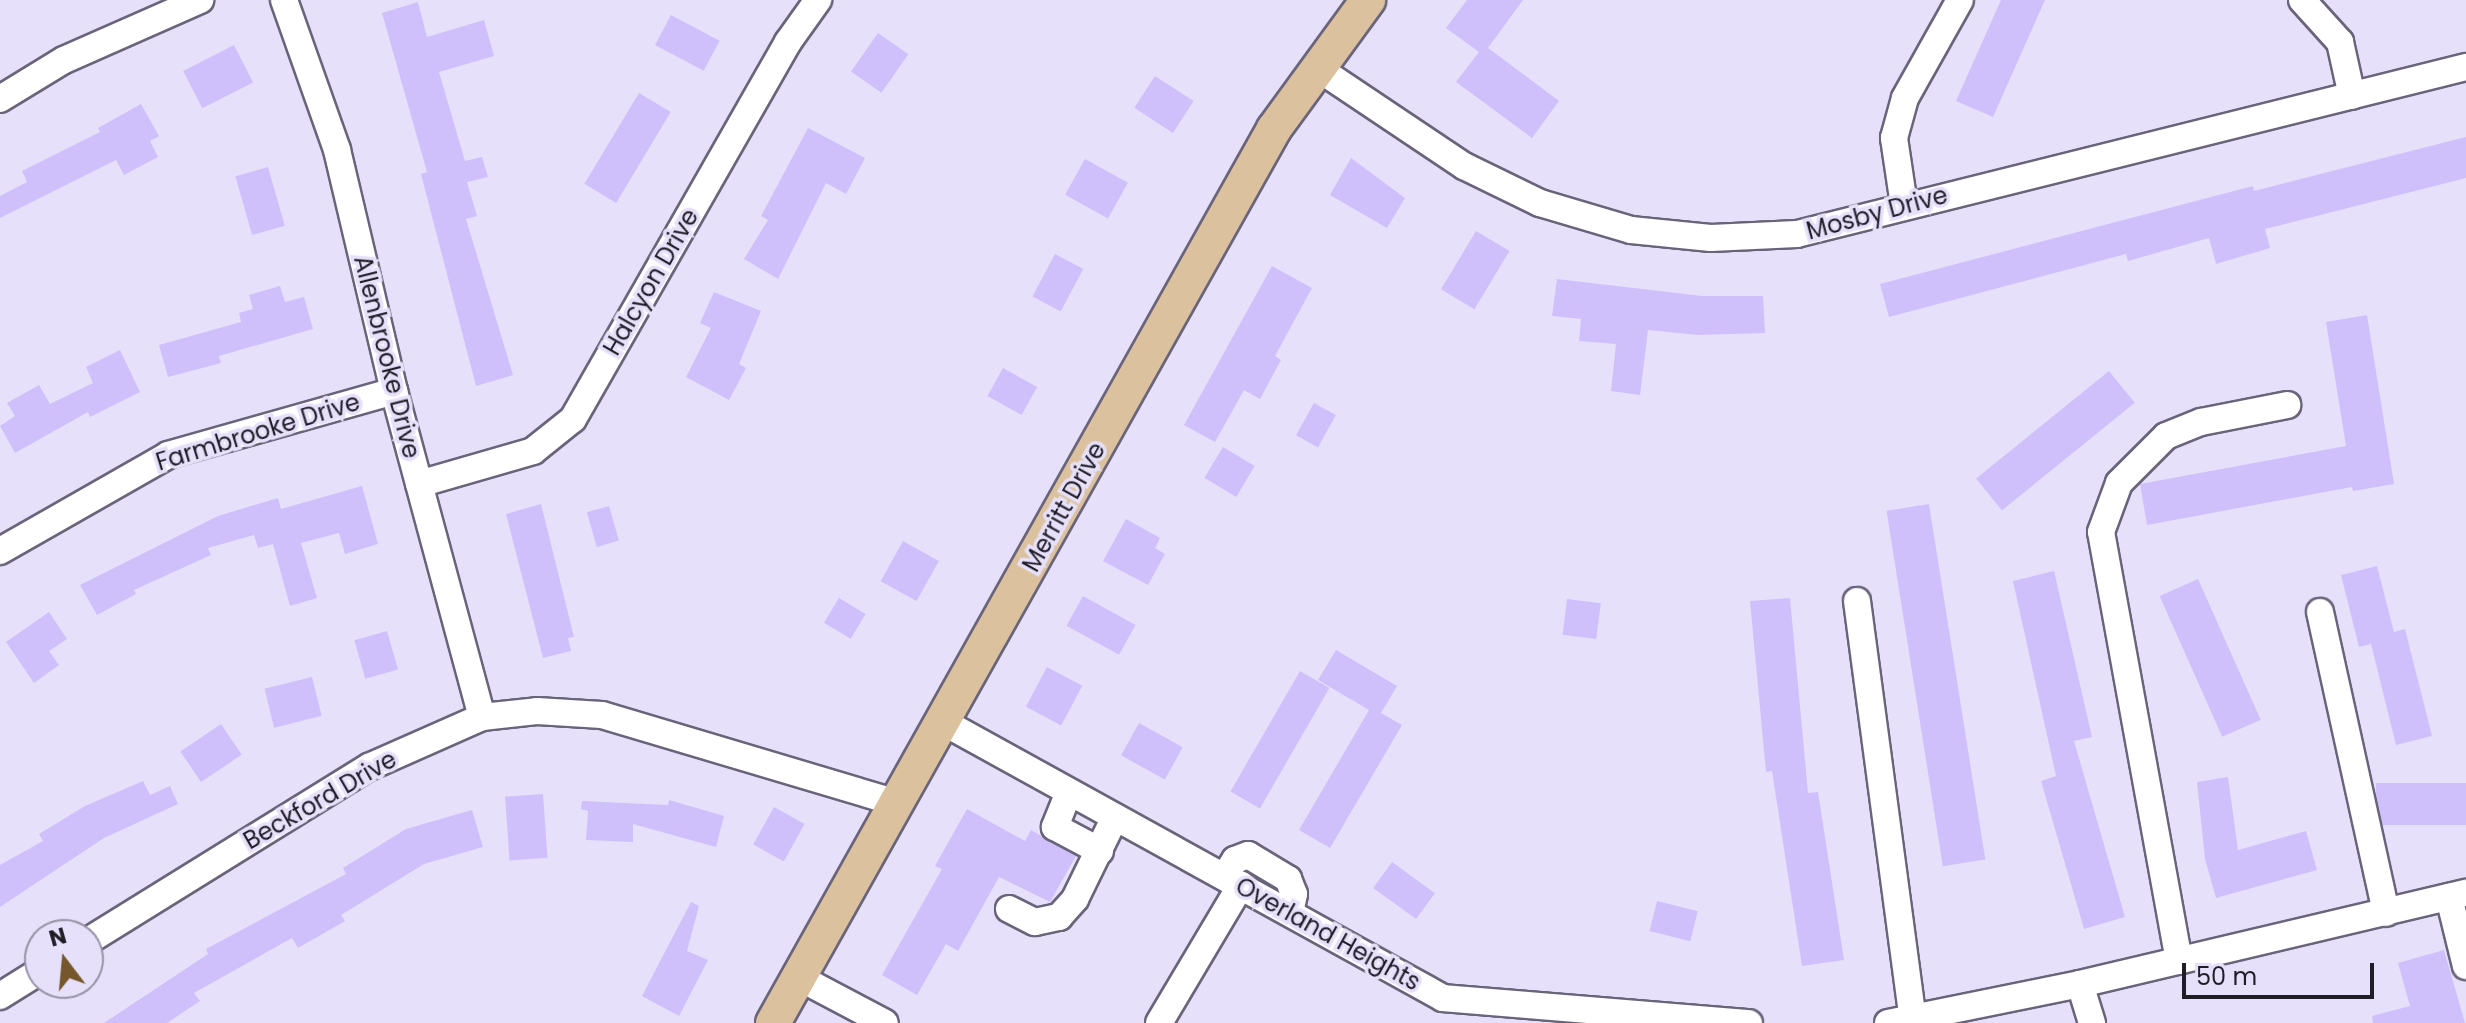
<!DOCTYPE html>
<html>
<head>
<meta charset="utf-8">
<style>
	body { margin:0 }
	#map { position:relative; width:2466px; height:1023px; overflow:hidden; background:#e6e0fa; font-family:Poppins,sans-serif }
	div>[style] { position:absolute }
	[style*='--x'] { left:calc(var(--x)*1px); top:calc(var(--y)*1px); width:calc(var(--w)*1px); rotate:calc(var(--a)*1deg) }
	.building>* { inset:0; background:#cfc0fb; transform-origin:0 0 }
	.roads { filter:drop-shadow(2px 0 #69647a) drop-shadow(-2px 0 #69647a) drop-shadow(0 2px #69647a) drop-shadow(0 -2px #69647a) }
	.minor>* { height:26px; margin:-13px; padding:0 13px; transform-origin:13px; border-radius:13px; background:#fff }
	.major>* { height:34px; margin:-17px; padding:0 17px; transform-origin:17px; border-radius:17px; background:#dbc19e }
	span { translate:-50% -50%; white-space:nowrap; text-align:center; line-height:1.15; -webkit-text-stroke:7px #e6e0fa; paint-order:stroke }
	.street-label { font-size:24px; color:#201d27 }
	.north { position:absolute; left:24px; top:919px; width:80px; height:80px; box-sizing:border-box; background:#e6e0fa; border:2px solid #9792a6; border-radius:50%; rotate:344deg; font-size:22px; font-weight:700; line-height:32px; text-align:center; color:#201d27 }
	.north::after { content:''; display:block; margin:auto; width:28px; height:36px; background:#75572b; clip-path:polygon(50% 0,100% 100%,50% 72%,0 100%) }
	.scale { position:absolute; left:2182px; top:963px; width:192px; height:36px; box-sizing:border-box; border:4px solid #201d27; border-top:0; padding-left:10px; font-size:24px; line-height:28px; white-space:nowrap; color:#201d27; -webkit-text-stroke:6px #e6e0fa; paint-order:stroke }
</style>
</head>
<body>
<div id="map">
	<div class="building">
		<div style="clip-path:polygon(1467px 0,1523px 0,1488px 48px,1559px 101px,1532px 138px,1456px 82px,1479px 52px,1446px 28px)"></div>
		<div style="clip-path:polygon(2001px 0,2045px 0,1993px 117px,1956px 101px)"></div>
		<div style="clip-path:polygon(418px 2px,427px 37px,484px 20px,494px 56px,439px 72px,465px 161px,482px 157px,488px 177px,467px 182px,477px 216px,466px 219px,513px 375px,476px 386px,421px 174px,427px 172px,382px 13px)"></div>
		<div style="left:671px;top:15px;width:55px;height:34px;rotate:28deg"></div>
		<div style="left:878px;top:33px;width:37px;height:47px;rotate:35deg"></div>
		<div style="left:234px;top:45px;width:42px;height:57px;rotate:63deg"></div>
		<div style="left:1155px;top:76px;width:46px;height:38px;rotate:33deg"></div>
		<div style="left:639px;top:93px;width:37px;height:106px;rotate:31deg"></div>
		<div style="clip-path:polygon(141px 104px,159px 136px,150px 141px,158px 157px,124px 175px,116px 160px,0 218px,0 196px,27px 182px,22px 171px,100px 132px,98px 128px)"></div>
		<div style="clip-path:polygon(808px 128px,865px 158px,846px 194px,826px 183px,778px 279px,744px 259px,768px 220px,761px 216px)"></div>
		<div style="clip-path:polygon(2466px 137px,2466px 178px,2265px 229px,2270px 248px,2216px 264px,2209px 238px,2128px 261px,2126px 254px,1889px 317px,1880px 284px,2253px 186px,2254px 191px)"></div>
		<div style="clip-path:polygon(1351px 158px,1405px 198px,1387px 228px,1330px 195px)"></div>
		<div style="left:1085px;top:159px;width:49px;height:41px;rotate:29deg"></div>
		<div style="left:268px;top:167px;width:61px;height:34px;rotate:74deg"></div>
		<div style="left:1476px;top:231px;width:39px;height:68px;rotate:31deg"></div>
		<div style="left:1055px;top:254px;width:32px;height:48px;rotate:28deg"></div>
		<div style="clip-path:polygon(1272px 266px,1312px 288px,1275px 356px,1281px 360px,1260px 399px,1244px 390px,1215px 442px,1184px 425px)"></div>
		<div style="clip-path:polygon(1557px 279px,1702px 296px,1763px 296px,1765px 333px,1698px 335px,1648px 330px,1640px 395px,1611px 391px,1616px 344px,1579px 341px,1581px 319px,1552px 316px)"></div>
		<div style="clip-path:polygon(280px 286px,285px 302px,304px 297px,313px 329px,219px 356px,221px 363px,168px 377px,159px 345px,241px 322px,239px 313px,253px 309px,249px 295px)"></div>
		<div style="clip-path:polygon(714px 292px,761px 311px,739px 364px,746px 368px,729px 400px,686px 377px,711px 328px,700px 323px)"></div>
		<div style="clip-path:polygon(2367px 315px,2394px 484px,2353px 491px,2352px 487px,2147px 525px,2140px 484px,2346px 446px,2326px 322px)"></div>
		<div style="clip-path:polygon(120px 350px,140px 392px,90px 417px,88px 412px,15px 453px,0 426px,15px 416px,7px 403px,39px 385px,50px 404px,93px 383px,86px 367px)"></div>
		<div style="left:1003px;top:368px;width:39px;height:32px;rotate:29deg"></div>
		<div style="left:2109px;top:371px;width:41px;height:171px;rotate:51deg"></div>
		<div style="left:1314px;top:403px;width:25px;height:37px;rotate:29deg"></div>
		<div style="left:1223px;top:447px;width:37px;height:36px;rotate:31deg"></div>
		<div style="clip-path:polygon(362px 486px,378px 544px,345px 554px,339px 533px,301px 543px,317px 598px,290px 606px,273px 544px,258px 548px,254px 535px,208px 548px,211px 555px,134px 590px,136px 594px,97px 615px,80px 585px,218px 516px,278px 498px,281px 509px)"></div>
		<div style="clip-path:polygon(541px 504px,574px 637px,568px 638px,571px 651px,543px 658px,506px 514px)"></div>
		<div style="left:1929px;top:504px;width:360px;height:43px;rotate:81deg"></div>
		<div style="left:609px;top:506px;width:36px;height:23px;rotate:74deg"></div>
		<div style="clip-path:polygon(1126px 519px,1160px 538px,1155px 548px,1165px 554px,1148px 585px,1103px 561px)"></div>
		<div style="left:903px;top:541px;width:41px;height:46px;rotate:29deg"></div>
		<div style="clip-path:polygon(2377px 566px,2394px 632px,2405px 629px,2432px 736px,2396px 745px,2371px 644px,2359px 647px,2341px 575px)"></div>
		<div style="clip-path:polygon(2054px 571px,2092px 737px,2074px 741px,2125px 917px,2084px 929px,2041px 781px,2056px 776px,2013px 581px)"></div>
		<div style="left:2198px;top:579px;width:154px;height:42px;rotate:66deg"></div>
		<div style="left:1083px;top:596px;width:60px;height:34px;rotate:29deg"></div>
		<div style="left:839px;top:598px;width:31px;height:29px;rotate:31deg"></div>
		<div style="clip-path:polygon(1790px 598px,1808px 793px,1818px 792px,1844px 960px,1802px 966px,1772px 771px,1766px 772px,1750px 601px)"></div>
		<div style="left:1567px;top:599px;width:34px;height:36px;rotate:7deg"></div>
		<div style="clip-path:polygon(49px 612px,67px 639px,49px 651px,59px 665px,34px 683px,6px 642px)"></div>
		<div style="left:387px;top:631px;width:40px;height:34px;rotate:74deg"></div>
		<div style="clip-path:polygon(1336px 650px,1397px 686px,1381px 713px,1402px 725px,1330px 848px,1299px 830px,1369px 710px,1318px 680px)"></div>
		<div style="left:1047px;top:667px;width:40px;height:45px;rotate:28deg"></div>
		<div style="left:1300px;top:671px;width:34px;height:139px;rotate:30deg"></div>
		<div style="left:312px;top:677px;width:40px;height:49px;rotate:76deg"></div>
		<div style="left:1139px;top:723px;width:50px;height:37px;rotate:29deg"></div>
		<div style="left:221px;top:724px;width:37px;height:49px;rotate:56deg"></div>
		<div style="clip-path:polygon(2228px 777px,2238px 850px,2306px 831px,2317px 870px,2216px 898px,2205px 859px,2197px 782px)"></div>
		<div style="clip-path:polygon(143px 781px,150px 795px,170px 786px,178px 804px,104px 838px,0 907px,0 865px,43px 841px,39px 834px,85px 806px)"></div>
		<div style="left:2466px;top:783px;width:42px;height:90px;rotate:90deg"></div>
		<div style="left:543px;top:794px;width:64px;height:38px;rotate:86deg"></div>
		<div style="clip-path:polygon(669px 800px,724px 816px,716px 847px,633px 824px,633px 842px,586px 840px,588px 811px,581px 809px,582px 801px,668px 805px)"></div>
		<div style="left:774px;top:807px;width:35px;height:43px;rotate:29deg"></div>
		<div style="clip-path:polygon(967px 809px,1025px 841px,1031px 830px,1076px 856px,1050px 902px,999px 877px,958px 951px,946px 944px,917px 995px,882px 975px,942px 869px,935px 866px)"></div>
		<div style="clip-path:polygon(472px 810px,483px 847px,424px 864px,341px 915px,345px 921px,298px 948px,292px 938px,194px 993px,200px 1001px,167px 1023px,104px 1023px,208px 954px,206px 949px,346px 874px,343px 868px,406px 829px)"></div>
		<div style="left:1392px;top:862px;width:53px;height:32px;rotate:36deg"></div>
		<div style="left:1657px;top:901px;width:42px;height:31px;rotate:14deg"></div>
		<div style="clip-path:polygon(691px 902px,699px 906px,687px 951px,708px 960px,679px 1016px,642px 996px)"></div>
		<div style="clip-path:polygon(2444px 950px,2465px 1023px,2373px 1023px,2372px 1016px,2410px 1006px,2398px 963px)"></div>
	</div>
	<div class="roads">
		<div class="minor">
			<div style="--x:284;--y:0;--w:159;--a:70.5"></div>
			<div style="--x:337;--y:150;--w:248;--a:76.7"></div>
			<div style="--x:394;--y:391;--w:338;--a:74.9"></div>
			<div style="--x:2302;--y:0;--w:57;--a:47.9"></div>
			<div style="--x:2340;--y:42;--w:55;--a:77.5"></div>
			<div style="--x:1316;--y:67;--w:178;--a:33.8"></div>
			<div style="--x:1464;--y:166;--w:85;--a:26"></div>
			<div style="--x:1540;--y:203;--w:95;--a:16.5"></div>
			<div style="--x:1631;--y:230;--w:80;--a:5.7"></div>
			<div style="--x:1711;--y:238;--w:86;--a:-2.7"></div>
			<div style="--x:1797;--y:234;--w:690;--a:-14.02"></div>
			<div style="--x:0;--y:99;--w:75;--a:-31.4"></div>
			<div style="--x:64;--y:60;--w:149;--a:-23.8"></div>
			<div style="--x:1904;--y:205;--w:68;--a:-98.5"></div>
			<div style="--x:1894;--y:138;--w:41;--a:-74.6"></div>
			<div style="--x:1905;--y:98;--w:112;--a:-60.7"></div>
			<div style="--x:419;--y:484;--w:119;--a:-16.1"></div>
			<div style="--x:533;--y:451;--w:51;--a:-38.7"></div>
			<div style="--x:573;--y:419;--w:434;--a:-60.3"></div>
			<div style="--x:788;--y:42;--w:52;--a:-54.5"></div>
			<div style="--x:0;--y:551;--w:193;--a:-29.7"></div>
			<div style="--x:168;--y:455;--w:235;--a:-15.8"></div>
			<div style="--x:1857;--y:601;--w:422;--a:82.4"></div>
			<div style="--x:2320;--y:612;--w:308;--a:77.6"></div>
			<div style="--x:945;--y:723;--w:569;--a:28.91"></div>
			<div style="--x:1443;--y:998;--w:307;--a:4.7"></div>
			<div style="--x:1069;--y:792;--w:38;--a:112"></div>
			<div style="--x:1055;--y:827;--w:51;--a:28.1"></div>
			<div style="--x:1225;--y:876;--w:19;--a:-58"></div>
			<div style="--x:1235;--y:860;--w:14;--a:-21"></div>
			<div style="--x:1248;--y:855;--w:47;--a:31"></div>
			<div style="--x:1288;--y:879;--w:16;--a:68"></div>
			<div style="--x:1294;--y:894;--w:19;--a:102"></div>
			<div style="--x:2449;--y:897;--w:71;--a:76.2"></div>
			<div style="--x:1009;--y:909;--w:29;--a:27"></div>
			<div style="--x:1035;--y:922;--w:25;--a:-12"></div>
			<div style="--x:1059;--y:917;--w:24;--a:-48"></div>
			<div style="--x:1075;--y:899;--w:91;--a:-64"></div>
			<div style="--x:88;--y:941;--w:331;--a:-31.8"></div>
			<div style="--x:369;--y:767;--w:124;--a:-23.9"></div>
			<div style="--x:482;--y:717;--w:55;--a:-6.2"></div>
			<div style="--x:537;--y:711;--w:65;--a:3.5"></div>
			<div style="--x:602;--y:715;--w:305;--a:16.6"></div>
			<div style="--x:2179;--y:961;--w:436;--a:-100.3"></div>
			<div style="--x:2101;--y:532;--w:52;--a:-69.8"></div>
			<div style="--x:2119;--y:483;--w:66;--a:-45"></div>
			<div style="--x:2166;--y:436;--w:38;--a:-22"></div>
			<div style="--x:2201;--y:422;--w:88;--a:-11.2"></div>
			<div style="--x:798;--y:977;--w:98;--a:27.9"></div>
			<div style="--x:2080;--y:984;--w:41;--a:72.9"></div>
			<div style="--x:0;--y:996;--w:47;--a:-32"></div>
			<div style="--x:1159;--y:1023;--w:161;--a:-59.3"></div>
			<div style="--x:1888;--y:1023;--w:196;--a:-11.5"></div>
			<div style="--x:2080;--y:984;--w:397;--a:-13.3"></div>
		</div>
		<div class="major">
			<div style="--x:773;--y:1023;--w:1025;--a:-60.73"></div>
			<div style="--x:1274;--y:129;--w:160;--a:-53.9"></div>
		</div>
	</div>
	<div class="street-label">
		<span style="left:1877px;top:213px;rotate:-15deg">Mosby Drive</span>
		<span style="left:651px;top:282px;rotate:-60deg">Halcyon Drive</span>
		<span style="left:387px;top:357px;rotate:76deg">Allenbrooke Drive</span>
		<span style="left:258px;top:432px;rotate:-17deg">Farmbrooke Drive</span>
		<span style="left:1064px;top:507px;rotate:-61deg">Merritt Drive</span>
		<span style="left:320px;top:800px;rotate:-30deg">Beckford Drive</span>
		<span style="left:1328px;top:934px;rotate:29deg">Overland Heights</span>
	</div>
	<div class="north">N</div>
	<div class="scale">50 m</div>
</div>
</body>
</html>
